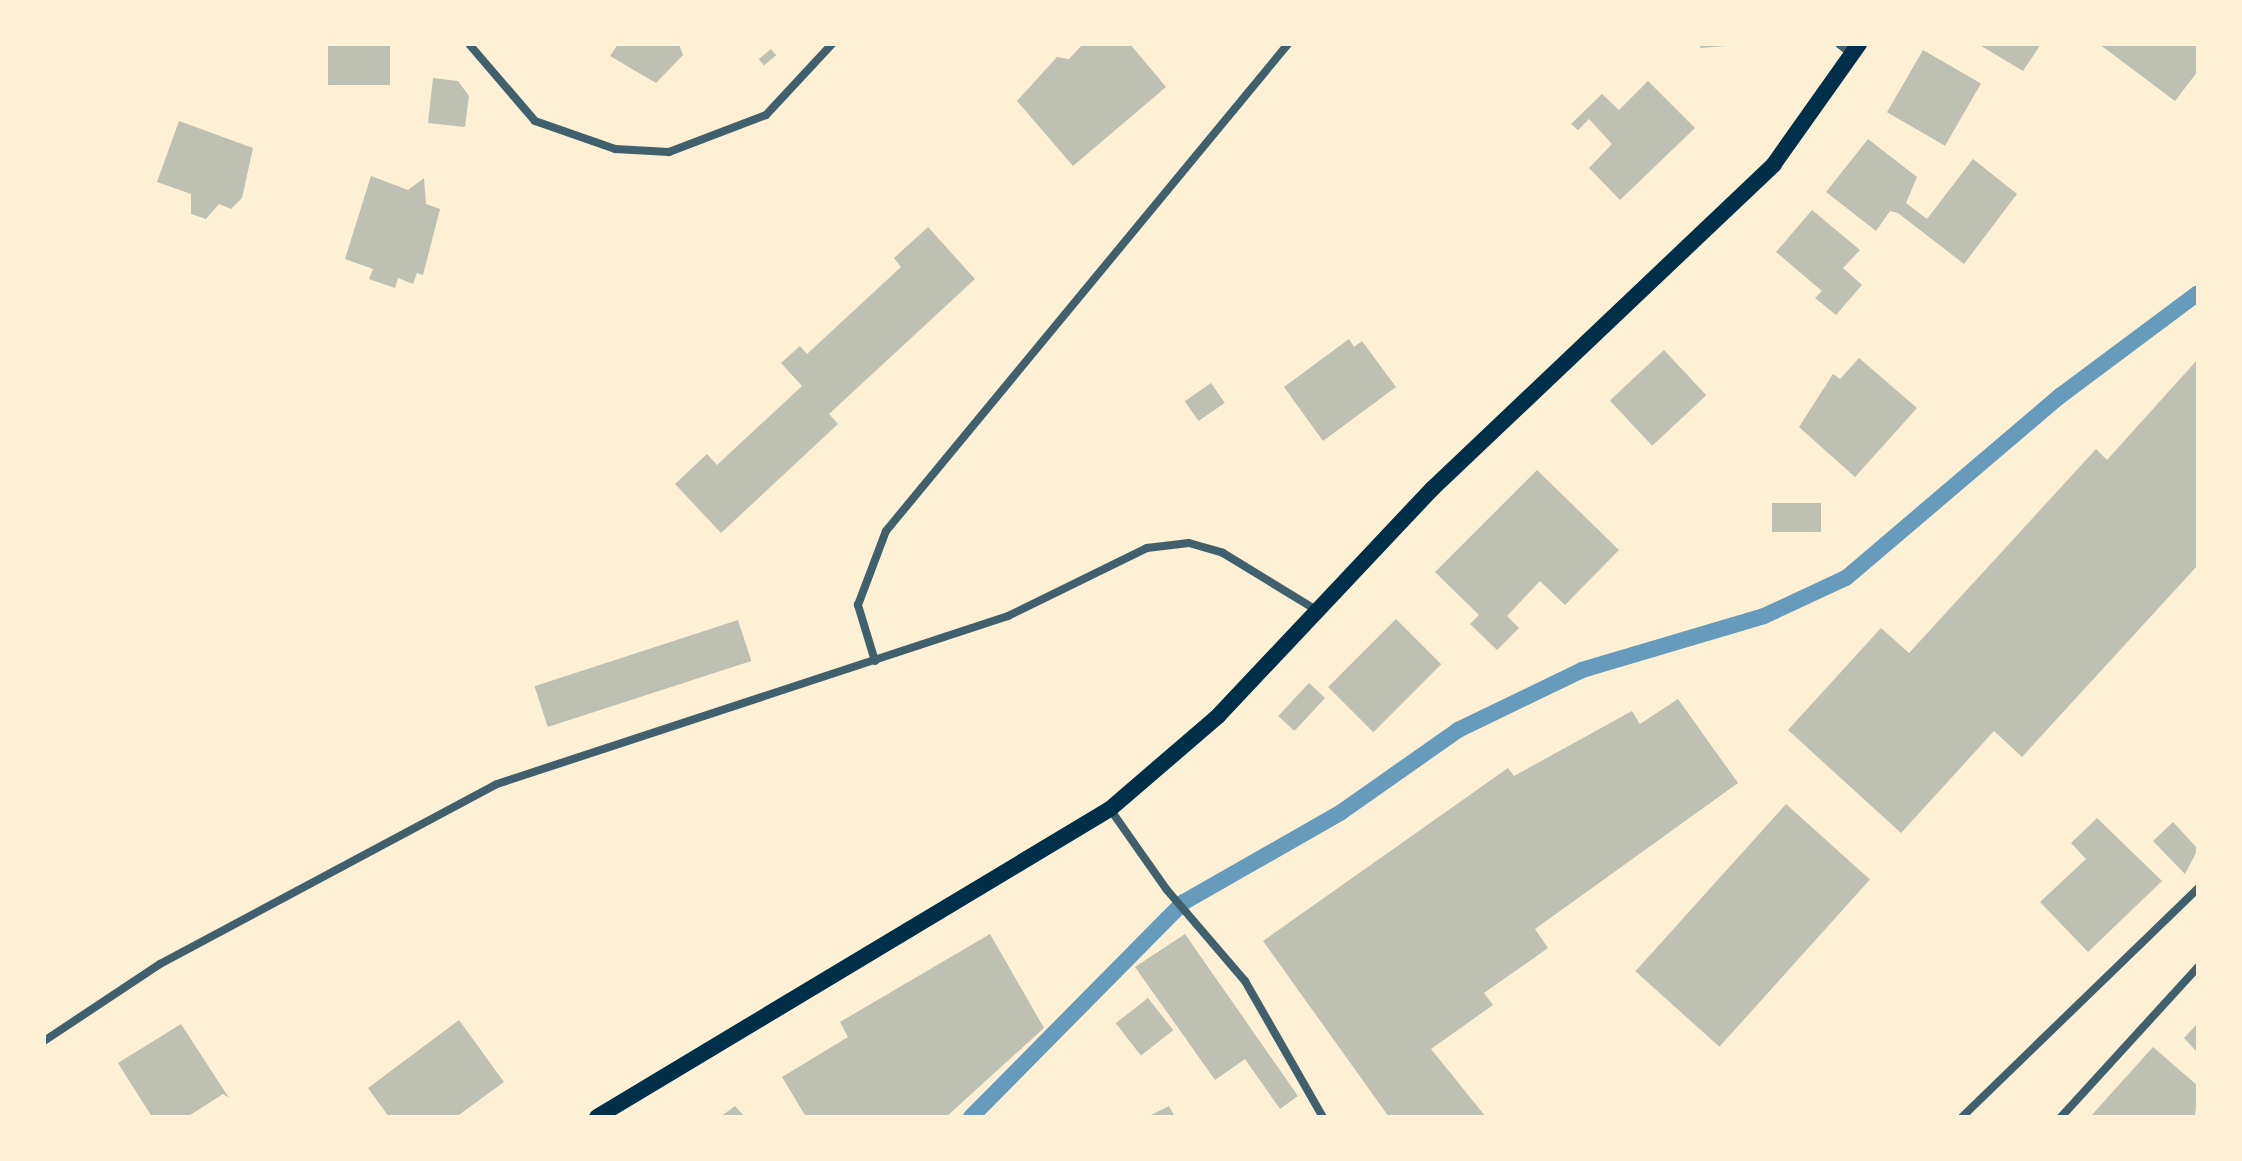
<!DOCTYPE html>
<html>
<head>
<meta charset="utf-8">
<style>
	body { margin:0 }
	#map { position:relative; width:2242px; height:1161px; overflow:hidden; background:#fdf0d5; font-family:Manrope,sans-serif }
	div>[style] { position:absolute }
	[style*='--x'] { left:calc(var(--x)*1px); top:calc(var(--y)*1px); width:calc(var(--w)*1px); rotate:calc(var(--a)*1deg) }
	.stream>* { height:16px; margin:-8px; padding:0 8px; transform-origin:8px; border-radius:8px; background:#669bbc }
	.building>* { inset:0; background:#bec0b2; transform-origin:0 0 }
	.minor>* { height:8px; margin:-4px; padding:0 4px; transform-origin:4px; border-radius:4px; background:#3f606c }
	.secondary>* { height:16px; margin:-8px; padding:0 8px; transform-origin:8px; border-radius:8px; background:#003049 }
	span { translate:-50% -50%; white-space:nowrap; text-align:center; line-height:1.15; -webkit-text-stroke:7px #fdf0d5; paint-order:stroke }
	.frame { position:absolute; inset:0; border:46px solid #fdf0d5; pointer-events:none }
</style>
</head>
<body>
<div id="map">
	<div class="stream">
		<div style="--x:971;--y:1117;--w:303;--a:-45.3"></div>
		<div style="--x:1184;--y:902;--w:180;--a:-29.7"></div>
		<div style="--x:1340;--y:813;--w:144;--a:-35.1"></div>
		<div style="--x:1458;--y:730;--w:138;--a:-25.8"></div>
		<div style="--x:1582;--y:670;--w:190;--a:-16.5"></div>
		<div style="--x:1764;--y:616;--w:90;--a:-24.9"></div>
		<div style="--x:1846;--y:578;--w:281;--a:-40.4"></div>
		<div style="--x:2060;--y:396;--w:172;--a:-36.7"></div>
	</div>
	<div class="building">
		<div style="left:328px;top:44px;width:62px;height:41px"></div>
		<div style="clip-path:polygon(618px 44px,679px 44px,683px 55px,656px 83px,610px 56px)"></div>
		<div style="clip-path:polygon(1083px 44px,1130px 44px,1166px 87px,1073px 166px,1017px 101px,1057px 57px,1069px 59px)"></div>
		<div style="clip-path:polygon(1700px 44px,1726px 44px,1726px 46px,1700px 48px)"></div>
		<div style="clip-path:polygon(1978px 44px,2041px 44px,2023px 71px)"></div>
		<div style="clip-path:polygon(2099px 44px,2198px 44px,2198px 71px,2175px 101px)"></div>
		<div style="left:771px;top:49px;width:8px;height:16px;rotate:50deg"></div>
		<div style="left:1923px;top:50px;width:67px;height:72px;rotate:30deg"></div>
		<div style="clip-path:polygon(433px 78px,458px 81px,469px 96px,465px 127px,428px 123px)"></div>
		<div style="clip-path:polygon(1648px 81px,1695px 128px,1620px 200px,1589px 168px,1612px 144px,1589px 119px,1578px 130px,1571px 124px,1602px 94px,1619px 110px)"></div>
		<div style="clip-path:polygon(179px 121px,253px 148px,242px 198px,231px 209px,219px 204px,206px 219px,191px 214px,191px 194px,157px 182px)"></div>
		<div style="clip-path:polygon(1868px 139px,1917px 177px,1906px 203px,1927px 219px,1973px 159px,2017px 194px,1964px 264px,1898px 213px,1890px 211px,1876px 231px,1826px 192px)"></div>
		<div style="clip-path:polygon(371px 176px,408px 190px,424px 178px,426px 204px,440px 209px,423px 275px,417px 273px,413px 284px,398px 278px,395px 288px,369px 279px,373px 269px,345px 259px)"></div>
		<div style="clip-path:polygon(1812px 210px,1860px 250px,1843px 268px,1862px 285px,1836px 315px,1815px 298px,1822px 291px,1776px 252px)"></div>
		<div style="clip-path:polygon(928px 227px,975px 279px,829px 414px,838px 424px,721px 533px,675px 484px,707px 454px,717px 465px,802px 386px,781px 363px,800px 346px,807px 354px,901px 267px,894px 258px)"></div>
		<div style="clip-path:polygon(1349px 339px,1354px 347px,1362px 341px,1396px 387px,1323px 441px,1284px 387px)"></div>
		<div style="left:1664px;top:350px;width:62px;height:74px;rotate:47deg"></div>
		<div style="clip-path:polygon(1859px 358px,1917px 408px,1855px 477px,1799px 427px,1833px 374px,1840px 379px)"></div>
		<div style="clip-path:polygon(2198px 359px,2198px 565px,2022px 757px,1994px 731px,1901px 833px,1788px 730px,1881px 628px,1909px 653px,2096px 449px,2107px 460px)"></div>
		<div style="left:1211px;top:383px;width:24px;height:32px;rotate:55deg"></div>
		<div style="clip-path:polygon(1537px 470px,1619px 550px,1565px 605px,1540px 581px,1507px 616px,1519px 628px,1497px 650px,1470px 624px,1479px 615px,1435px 572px)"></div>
		<div style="left:1772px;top:503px;width:49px;height:29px"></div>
		<div style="left:1396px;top:619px;width:64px;height:96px;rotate:45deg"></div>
		<div style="left:738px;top:620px;width:43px;height:214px;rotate:72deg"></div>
		<div style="left:1309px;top:683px;width:22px;height:45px;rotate:43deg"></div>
		<div style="clip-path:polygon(1678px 699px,1738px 783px,1535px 929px,1548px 948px,1484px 993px,1493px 1005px,1431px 1049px,1486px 1117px,1389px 1117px,1263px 941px,1508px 768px,1514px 776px,1632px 711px,1640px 724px)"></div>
		<div style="left:1786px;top:804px;width:113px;height:225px;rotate:42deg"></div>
		<div style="clip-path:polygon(2097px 818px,2162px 881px,2088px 952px,2040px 902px,2086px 859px,2071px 843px)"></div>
		<div style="clip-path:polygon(2173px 822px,2198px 849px,2185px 874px,2153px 841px)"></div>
		<div style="clip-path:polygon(990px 934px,1044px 1028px,946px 1117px,806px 1117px,782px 1077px,848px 1037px,840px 1022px)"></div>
		<div style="clip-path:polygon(1185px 934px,1298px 1096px,1280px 1109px,1245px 1059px,1215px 1080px,1135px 967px)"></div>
		<div style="left:1148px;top:998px;width:41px;height:41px;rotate:52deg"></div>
		<div style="clip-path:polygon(459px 1020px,504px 1082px,456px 1117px,389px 1117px,368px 1088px)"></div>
		<div style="clip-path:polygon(2198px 1023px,2198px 1053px,2184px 1038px)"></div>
		<div style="clip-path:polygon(181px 1024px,229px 1098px,223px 1094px,187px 1117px,152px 1117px,118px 1063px)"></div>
		<div style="clip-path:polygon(2153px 1047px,2198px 1086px,2195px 1117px,2090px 1117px)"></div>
		<div style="clip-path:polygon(735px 1106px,745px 1117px,720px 1117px)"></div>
		<div style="clip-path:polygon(1169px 1106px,1175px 1117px,1147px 1117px)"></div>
	</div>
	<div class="minor">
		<div style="--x:469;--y:44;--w:101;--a:49.4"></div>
		<div style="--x:535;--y:121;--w:85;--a:19.3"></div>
		<div style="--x:615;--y:149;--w:54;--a:3.2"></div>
		<div style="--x:669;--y:152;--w:104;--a:-20.9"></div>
		<div style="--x:766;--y:115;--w:97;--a:-47.1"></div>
		<div style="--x:1839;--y:44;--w:16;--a:38"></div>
		<div style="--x:875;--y:661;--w:59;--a:-106.9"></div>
		<div style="--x:858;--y:605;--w:79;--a:-69.3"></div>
		<div style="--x:886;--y:531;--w:631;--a:-50.46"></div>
		<div style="--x:1110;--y:809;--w:99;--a:54.9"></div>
		<div style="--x:1167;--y:890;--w:120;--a:49.4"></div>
		<div style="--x:1245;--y:981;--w:157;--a:60.2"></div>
		<div style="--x:44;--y:1041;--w:139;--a:-33.6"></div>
		<div style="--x:160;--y:964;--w:382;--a:-28.1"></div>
		<div style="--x:497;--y:784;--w:538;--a:-18.2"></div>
		<div style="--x:1008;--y:616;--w:155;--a:-26.1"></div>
		<div style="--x:1147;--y:548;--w:42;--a:-6.8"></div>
		<div style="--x:1189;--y:543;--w:35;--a:16"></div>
		<div style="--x:1223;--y:553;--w:111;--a:31.4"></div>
		<div style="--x:1962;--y:1117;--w:329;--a:-44.1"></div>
		<div style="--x:2061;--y:1117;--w:203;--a:-47.6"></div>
	</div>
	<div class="secondary">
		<div style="--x:597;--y:1117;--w:598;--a:-30.98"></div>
		<div style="--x:1110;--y:809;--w:143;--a:-40.7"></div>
		<div style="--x:1218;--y:716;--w:312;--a:-46.7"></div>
		<div style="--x:1432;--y:489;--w:472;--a:-43.5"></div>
		<div style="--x:1774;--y:164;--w:147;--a:-54.7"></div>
	</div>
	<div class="frame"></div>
</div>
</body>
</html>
